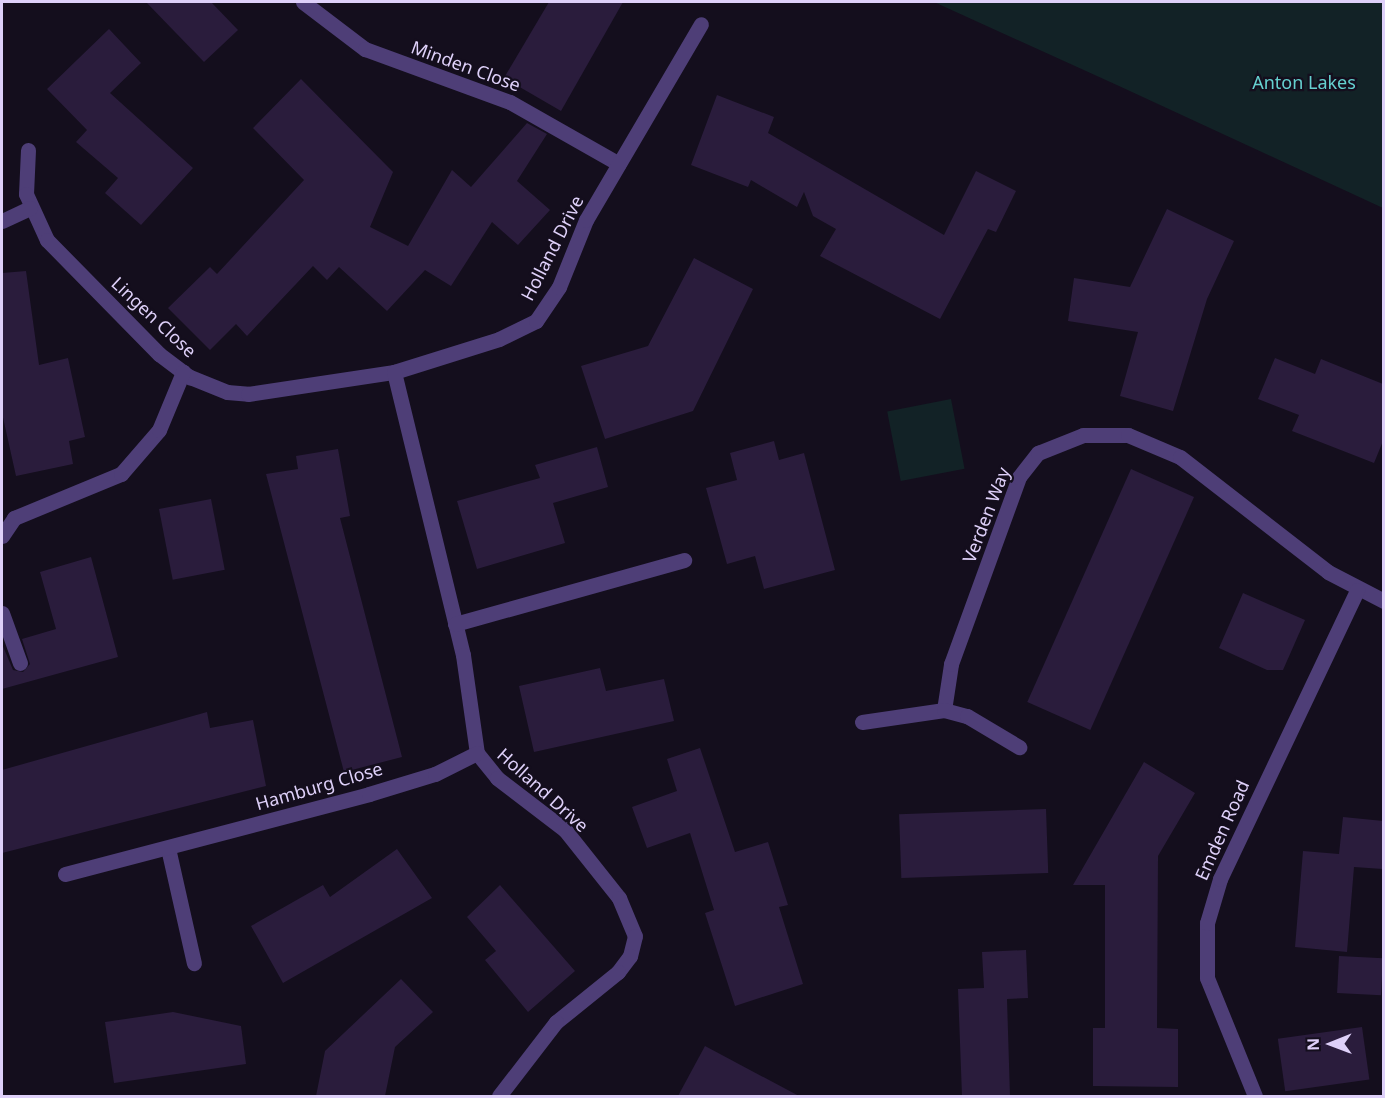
<!DOCTYPE html>
<html>
<head>
<meta charset="utf-8">
<style>
	body { margin:0 }
	#map { position:relative; width:1385px; height:1098px; overflow:hidden; background:#140e1d; font-family:"Noto Sans",sans-serif }
	div>[style] { position:absolute }
	[style*='--x'] { left:calc(var(--x)*1px); top:calc(var(--y)*1px); width:calc(var(--w)*1px); rotate:calc(var(--a)*1deg) }
	.green>* { inset:0; background:#122226; transform-origin:0 0 }
	.building>* { inset:0; background:#2a1c3c; transform-origin:0 0 }
	.minor>* { height:15px; margin:-7.5px; padding:0 7.5px; transform-origin:7.5px; border-radius:7.5px; background:#4e3e77 }
	span { translate:-50% -50%; white-space:nowrap; text-align:center; line-height:1.15; -webkit-text-stroke:4.5px #140e1d; paint-order:stroke }
	.street-label { font-size:18px; color:#ded0f9 }
	.park-label { font-size:18px; color:#65d0cf }
	.frame { position:absolute; inset:0; border:3px solid #ded0f9; pointer-events:none }
	.north { position:absolute; left:1301px; top:1014px; width:60px; height:60px; -webkit-text-stroke:4px #140e1d; paint-order:stroke; rotate:269deg; font-size:16px; font-weight:700; line-height:24px; text-align:center; color:#ded0f9 }
	.north::after { content:''; display:block; margin:auto; width:21px; height:27px; background:#ded0f9; clip-path:polygon(50% 0,100% 100%,50% 72%,0 100%) }
</style>
</head>
<body>
<div id="map">
	<div class="green">
		<div style="clip-path:polygon(934px 2px,1383px 2px,1383px 208px,1119px 86px)"></div>
		<div style="left:951px;top:399px;width:71px;height:65px;rotate:79deg"></div>
	</div>
	<div class="building">
		<div style="clip-path:polygon(146px 2px,211px 2px,238px 30px,204px 62px)"></div>
		<div style="clip-path:polygon(549px 2px,623px 2px,561px 111px,504px 78px)"></div>
		<div style="clip-path:polygon(109px 29px,141px 63px,110px 93px,193px 168px,141px 225px,105px 193px,118px 178px,76px 142px,87px 130px,47px 89px)"></div>
		<div style="clip-path:polygon(301px 79px,393px 172px,370px 227px,408px 246px,452px 170px,471px 187px,527px 123px,547px 134px,517px 181px,550px 210px,518px 245px,492px 222px,451px 286px,425px 270px,387px 311px,339px 267px,327px 280px,313px 266px,247px 336px,236px 324px,210px 350px,168px 308px,210px 267px,217px 274px,304px 180px,253px 128px)"></div>
		<div style="clip-path:polygon(717px 95px,774px 117px,768px 133px,944px 235px,976px 171px,1016px 191px,996px 232px,988px 229px,940px 319px,820px 256px,836px 229px,813px 216px,804px 192px,797px 207px,751px 180px,748px 187px,691px 165px)"></div>
		<div style="clip-path:polygon(1167px 209px,1234px 241px,1207px 299px,1173px 411px,1120px 396px,1138px 332px,1068px 321px,1074px 278px,1130px 287px)"></div>
		<div style="clip-path:polygon(694px 258px,753px 289px,693px 411px,605px 439px,581px 366px,648px 346px)"></div>
		<div style="clip-path:polygon(26px 271px,39px 365px,68px 358px,85px 437px,69px 441px,73px 464px,16px 476px,2px 413px,2px 273px)"></div>
		<div style="clip-path:polygon(1275px 358px,1315px 374px,1321px 359px,1383px 384px,1383px 441px,1374px 463px,1292px 431px,1299px 415px,1258px 399px)"></div>
		<div style="clip-path:polygon(774px 441px,779px 460px,804px 453px,835px 570px,764px 589px,755px 556px,727px 564px,706px 488px,737px 480px,730px 453px)"></div>
		<div style="clip-path:polygon(597px 447px,608px 487px,553px 503px,565px 543px,477px 569px,457px 501px,540px 478px,535px 465px)"></div>
		<div style="clip-path:polygon(338px 449px,350px 516px,340px 518px,402px 757px,344px 772px,266px 474px,298px 469px,296px 456px)"></div>
		<div style="left:1131px;top:469px;width:69px;height:255px;rotate:24deg"></div>
		<div style="left:211px;top:499px;width:72px;height:53px;rotate:79deg"></div>
		<div style="clip-path:polygon(91px 557px,118px 657px,2px 689px,2px 644px,13px 670px,23px 672px,30px 664px,22px 639px,56px 629px,40px 572px)"></div>
		<div style="clip-path:polygon(1243px 593px,1305px 620px,1283px 670px,1267px 670px,1219px 648px)"></div>
		<div style="clip-path:polygon(600px 668px,606px 691px,664px 679px,674px 721px,534px 752px,519px 686px)"></div>
		<div style="clip-path:polygon(207px 712px,210px 728px,253px 720px,266px 786px,2px 853px,2px 770px)"></div>
		<div style="clip-path:polygon(700px 748px,735px 852px,768px 842px,788px 905px,779px 907px,803px 984px,735px 1006px,705px 913px,714px 910px,690px 833px,647px 848px,632px 807px,677px 791px,667px 759px)"></div>
		<div style="clip-path:polygon(1144px 762px,1195px 793px,1158px 856px,1157px 1028px,1178px 1029px,1178px 1087px,1093px 1086px,1093px 1028px,1105px 1028px,1105px 885px,1073px 885px)"></div>
		<div style="left:1046px;top:809px;width:64px;height:147px;rotate:88deg"></div>
		<div style="clip-path:polygon(1343px 817px,1383px 821px,1383px 869px,1354px 867px,1347px 952px,1295px 947px,1303px 851px,1339px 854px)"></div>
		<div style="clip-path:polygon(397px 849px,432px 898px,283px 983px,251px 926px,323px 885px,330px 897px)"></div>
		<div style="clip-path:polygon(500px 885px,575px 971px,528px 1012px,485px 960px,496px 951px,467px 917px)"></div>
		<div style="clip-path:polygon(1026px 950px,1028px 998px,1007px 999px,1010px 1096px,962px 1096px,958px 989px,984px 988px,982px 952px)"></div>
		<div style="left:1339px;top:956px;width:44px;height:37px;rotate:3deg"></div>
		<div style="clip-path:polygon(401px 979px,433px 1012px,395px 1047px,385px 1096px,316px 1096px,325px 1051px)"></div>
		<div style="clip-path:polygon(173px 1012px,241px 1026px,246px 1064px,114px 1083px,105px 1022px)"></div>
		<div style="left:1362px;top:1027px;width:53px;height:85px;rotate:82deg"></div>
		<div style="clip-path:polygon(705px 1046px,799px 1096px,678px 1096px)"></div>
	</div>
	<div class="minor">
		<div style="--x:303;--y:2;--w:78;--a:37.2"></div>
		<div style="--x:365;--y:49;--w:154;--a:20.1"></div>
		<div style="--x:510;--y:102;--w:125;--a:29.6"></div>
		<div style="--x:28;--y:150;--w:44;--a:92.6"></div>
		<div style="--x:26;--y:194;--w:51;--a:65.5"></div>
		<div style="--x:47;--y:240;--w:160;--a:45.5"></div>
		<div style="--x:159;--y:354;--w:39;--a:37"></div>
		<div style="--x:190;--y:377;--w:40;--a:22"></div>
		<div style="--x:227;--y:392;--w:21;--a:5"></div>
		<div style="--x:248;--y:394;--w:148;--a:-8.6"></div>
		<div style="--x:394;--y:372;--w:110;--a:-17.4"></div>
		<div style="--x:499;--y:339;--w:41;--a:-25.9"></div>
		<div style="--x:536;--y:321;--w:41;--a:-55.9"></div>
		<div style="--x:559;--y:287;--w:72;--a:-68.1"></div>
		<div style="--x:586;--y:220;--w:227;--a:-59.6"></div>
		<div style="--x:2;--y:221;--w:31;--a:-25"></div>
		<div style="--x:394;--y:372;--w:291;--a:76.3"></div>
		<div style="--x:463;--y:655;--w:99;--a:81.9"></div>
		<div style="--x:477;--y:753;--w:32;--a:51"></div>
		<div style="--x:497;--y:778;--w:86;--a:37.4"></div>
		<div style="--x:565;--y:830;--w:87;--a:51.5"></div>
		<div style="--x:619;--y:898;--w:41;--a:67.2"></div>
		<div style="--x:635;--y:936;--w:21;--a:104"></div>
		<div style="--x:630;--y:956;--w:20;--a:127"></div>
		<div style="--x:618;--y:972;--w:80;--a:141.1"></div>
		<div style="--x:556;--y:1022;--w:93;--a:127.6"></div>
		<div style="--x:2;--y:536;--w:22;--a:-56"></div>
		<div style="--x:14;--y:518;--w:116;--a:-22.4"></div>
		<div style="--x:121;--y:474;--w:58;--a:-49.2"></div>
		<div style="--x:159;--y:430;--w:63;--a:-67.5"></div>
		<div style="--x:2;--y:613;--w:53;--a:70.2"></div>
		<div style="--x:455;--y:624;--w:238;--a:-15.6"></div>
		<div style="--x:944;--y:710;--w:47;--a:-81.3"></div>
		<div style="--x:951;--y:664;--w:199;--a:-70"></div>
		<div style="--x:1019;--y:477;--w:31;--a:-52"></div>
		<div style="--x:1038;--y:453;--w:48;--a:-21.8"></div>
		<div style="--x:1083;--y:435;--w:45;--a:0"></div>
		<div style="--x:1128;--y:435;--w:56;--a:22.9"></div>
		<div style="--x:1180;--y:457;--w:187;--a:37.8"></div>
		<div style="--x:1328;--y:572;--w:63;--a:27.4"></div>
		<div style="--x:862;--y:722;--w:83;--a:-8.3"></div>
		<div style="--x:944;--y:710;--w:24;--a:15"></div>
		<div style="--x:967;--y:716;--w:61;--a:30.8"></div>
		<div style="--x:168;--y:848;--w:118;--a:77.3"></div>
		<div style="--x:65;--y:874;--w:314;--a:-14.7"></div>
		<div style="--x:369;--y:794;--w:69;--a:-16.9"></div>
		<div style="--x:435;--y:774;--w:47;--a:-26.6"></div>
		<div style="--x:1255;--y:1096;--w:127;--a:-112.1"></div>
		<div style="--x:1207;--y:978;--w:55;--a:-90"></div>
		<div style="--x:1207;--y:923;--w:46;--a:-73.5"></div>
		<div style="--x:1220;--y:879;--w:320;--a:-64.6"></div>
	</div>
	<div class="street-label">
		<span style="left:466px;top:66px;rotate:20deg">Minden Close</span>
		<span style="left:552px;top:248px;rotate:-63deg">Holland Drive</span>
		<span style="left:154px;top:317px;rotate:43deg">Lingen Close</span>
		<span style="left:986px;top:515px;rotate:-69deg">Verden Way</span>
		<span style="left:319px;top:786px;rotate:-16deg">Hamburg Close</span>
		<span style="left:543px;top:790px;rotate:42deg">Holland Drive</span>
		<span style="left:1222px;top:830px;rotate:-66deg">Emden Road</span>
	</div>
	<div class="park-label">
		<span style="left:1304px;top:82px">Anton Lakes</span>
	</div>
	<div class="frame"></div>
	<div class="north">N</div>
</div>
</body>
</html>
